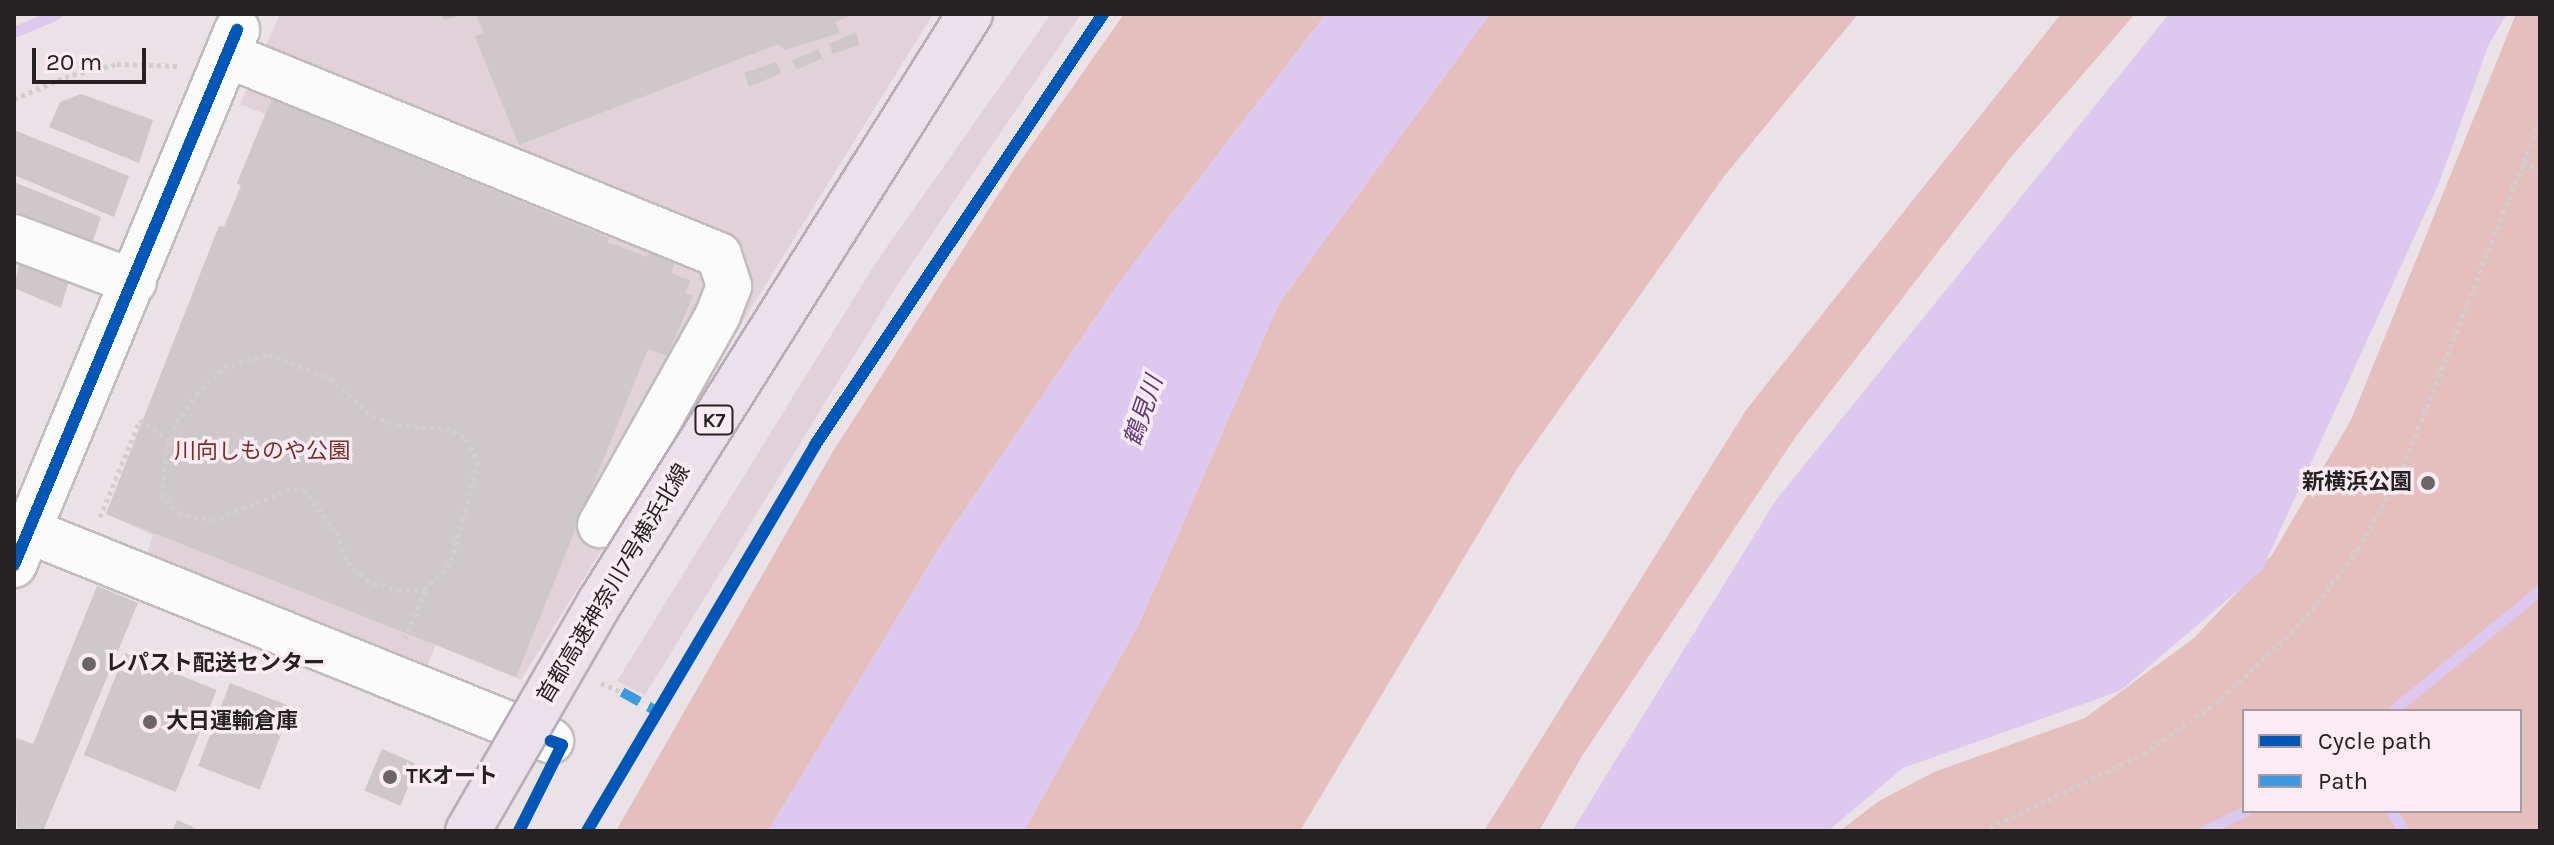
<!DOCTYPE html>
<html>
<head>
<meta charset="utf-8">
<style>
	body { margin:0 }
	#map { position:relative; width:2554px; height:845px; overflow:hidden; background:#eae2e6; font-family:Karla,"Noto Sans JP",sans-serif }
	div>[style] { position:absolute }
	[style*='--x'] { left:calc(var(--x)*1px); top:calc(var(--y)*1px); width:calc(var(--w)*1px); rotate:calc(var(--a)*1deg) }
	.built>* { inset:0; background:#e0d2d8 }
	.green>* { inset:0; background:#e4bfbd }
	.water>* { inset:0; background:#ddc8f0 }
	.stream>* { height:11px; margin:-5.5px; padding:0 5.5px; transform-origin:5.5px; border-radius:5.5px; background:#ddc8f0 }
	.building>* { inset:0; background:#cfc8cb; transform-origin:0 0 }
	.path>* { height:5px; margin-top:-2.5px; transform-origin:0; background:repeating-linear-gradient(90deg,#d0cecf 0 4px,transparent 0 8px) }
	.roads { filter:drop-shadow(2px 0 #c2bcbe) drop-shadow(-2px 0 #c2bcbe) drop-shadow(0 2px #c2bcbe) drop-shadow(0 -2px #c2bcbe) }
	.minor>* { height:44px; margin:-22px; padding:0 22px; transform-origin:22px; border-radius:22px; background:#fcfbfb }
	.bridges { filter:drop-shadow(2px 0 #baadb8) drop-shadow(-2px 0 #baadb8) drop-shadow(0 2px #baadb8) drop-shadow(0 -2px #baadb8) }
	.highway-bridge>* { height:44px; margin:-22px; padding:0 22px; transform-origin:22px; border-radius:22px; background:#ebe1ea }
	.quiet>* { height:10px; margin-top:-5px; transform-origin:0; background:repeating-linear-gradient(90deg,#3c9be0 0 20px,transparent 0 30px) }
	.cycleway>* { height:12px; margin:-6px; padding:0 6px; transform-origin:6px; border-radius:6px; background:#0057b8 }
	.dots>* { width:22px; height:22px; translate:-50% -50%; box-sizing:border-box; border:4px solid #fbecf3; border-radius:50% }
	span { translate:-50% -50%; white-space:nowrap; text-align:center; line-height:1.15; -webkit-text-stroke:7px #fbecf3; paint-order:stroke }
	.shield-label span { padding:2px 6px; background:#fbecf3; border:2px solid; border-radius:6px; -webkit-text-stroke-width:0 }
	.shield-label { font-size:20px; color:#262123; font-weight:700 }
	.park-label { font-size:22px; color:#7c2e27 }
	.poi-label { font-size:22px; color:#262123; font-weight:700 }
	.right { translate:-100% -50%; text-align:right }
	.left { translate:0 -50%; text-align:left }
	.street-label { font-size:22px; color:#262123 }
	.water-label { font-size:24px; color:#5e3b7d; font-style:italic }
	.frame { position:absolute; inset:0; border:16px solid #262123; pointer-events:none }
	.legend { position:absolute; left:2242px; top:709px; width:280px; height:104px; box-sizing:border-box; background:#fbecf3; border:2px solid #a69ba0; margin:0; padding:10px 14px; list-style:none; font-size:24px; color:#262123 }
	.legend li { display:flex; align-items:center; gap:16px; height:40px }
	.legend b { width:40px; border:2px solid #a69ba0 }
	.scale { position:absolute; left:32px; top:48px; width:114px; height:36px; box-sizing:border-box; border:4px solid #262123; border-top:0; padding-left:10px; font-size:24px; line-height:28px; white-space:nowrap; color:#262123; -webkit-text-stroke:6px #fbecf3; paint-order:stroke }
</style>
</head>
<body>
<div id="map">
	<div class="built">
		<div style="clip-path:polygon(280px 14px,933px 14px,521px 680px,436px 645px,426px 669px,146px 555px,153px 535px,106px 514px,219px 226px,224px 227px,241px 186px,237px 183px,265px 114px,240px 104px)"></div>
		<div style="clip-path:polygon(1051px 14px,1081px 14px,900px 281px,645px 695px,617px 681px,875px 264px)"></div>
	</div>
	<div class="green">
		<div style="clip-path:polygon(1124px 14px,1326px 14px,1123px 277px,944px 540px,768px 831px,616px 831px,832px 453px,1014px 170px)"></div>
		<div style="clip-path:polygon(1490px 14px,1858px 14px,1725px 175px,1517px 469px,1300px 831px,1024px 831px,1139px 624px,1279px 303px)"></div>
		<div style="clip-path:polygon(2061px 14px,2135px 14px,2011px 157px,1797px 435px,1582px 756px,1539px 831px,1484px 831px,1746px 410px)"></div>
		<div style="clip-path:polygon(evenodd,2516px 14px,2540px 14px,2540px 831px,1840px 831px,1879px 801px,1934px 772px,2085px 718px,2194px 638px,2272px 555px,2351px 420px,2516px 14px,2244px 711px,2520px 711px,2520px 811px,2244px 811px,2244px 711px)"></div>
	</div>
	<div class="water">
		<div style="clip-path:polygon(1326px 14px,1490px 14px,1279px 303px,1139px 624px,1024px 831px,768px 831px,944px 540px,1123px 277px)"></div>
		<div style="clip-path:polygon(2169px 14px,2507px 14px,2489px 44px,2439px 183px,2262px 570px,2120px 691px,1903px 768px,1828px 831px,1572px 831px,1776px 500px)"></div>
	</div>
	<div class="stream">
		<div style="--x:14;--y:32;--w:46;--a:-23.2"></div>
		<div style="--x:2392;--y:711;--w:191;--a:-39.3"></div>
		<div style="--x:2391;--y:811;--w:24;--a:57"></div>
		<div style="--x:2204;--y:831;--w:46;--a:-26"></div>
	</div>
	<div class="building">
		<div style="clip-path:polygon(442px 14px,462px 14px,463px 15px,444px 20px)"></div>
		<div style="clip-path:polygon(475px 14px,855px 14px,835px 22px,840px 33px,785px 50px,778px 44px,519px 145px,475px 37px,484px 32px)"></div>
		<div style="clip-path:polygon(856px 32px,859px 45px,833px 54px,829px 44px)"></div>
		<div style="left:818px;top:49px;width:10px;height:28px;rotate:66deg"></div>
		<div style="clip-path:polygon(776px 62px,781px 73px,749px 87px,744px 73px)"></div>
		<div style="clip-path:polygon(81px 94px,153px 120px,139px 163px,49px 127px,60px 102px)"></div>
		<div style="clip-path:polygon(272px 99px,609px 238px,608px 242px,647px 257px,654px 244px,678px 253px,671px 273px,691px 281px,685px 293px,693px 296px,667px 356px,648px 349px,516px 677px,106px 514px,219px 226px,224px 227px,241px 186px,237px 183px)"></div>
		<div style="clip-path:polygon(14px 130px,129px 176px,114px 217px,14px 175px)"></div>
		<div style="clip-path:polygon(14px 182px,101px 217px,92px 244px,14px 211px)"></div>
		<div style="clip-path:polygon(21px 256px,70px 277px,61px 308px,14px 288px)"></div>
		<div style="clip-path:polygon(97px 586px,138px 603px,43px 831px,17px 831px,14px 737px,33px 744px)"></div>
		<div style="left:125px;top:653px;width:99px;height:110px;rotate:22deg"></div>
		<div style="left:230px;top:683px;width:66px;height:89px;rotate:21deg"></div>
		<div style="left:382px;top:749px;width:39px;height:45px;rotate:23deg"></div>
		<div style="clip-path:polygon(177px 820px,202px 831px,172px 831px)"></div>
	</div>
	<div class="path">
		<div style="--x:14;--y:99;--w:56;--a:-23.3"></div>
		<div style="--x:65;--y:77;--w:54;--a:-14"></div>
		<div style="--x:117;--y:64;--w:63;--a:1.8"></div>
		<div style="--x:2522;--y:163;--w:19;--a:21"></div>
		<div style="--x:269;--y:354;--w:66;--a:22.3"></div>
		<div style="--x:330;--y:379;--w:57;--a:42.1"></div>
		<div style="--x:372;--y:417;--w:28;--a:19"></div>
		<div style="--x:398;--y:426;--w:48;--a:2.4"></div>
		<div style="--x:446;--y:428;--w:23;--a:29"></div>
		<div style="--x:466;--y:439;--w:25;--a:61"></div>
		<div style="--x:478;--y:461;--w:59;--a:104.7"></div>
		<div style="--x:463;--y:518;--w:48;--a:105.8"></div>
		<div style="--x:450;--y:564;--w:34;--a:135"></div>
		<div style="--x:426;--y:588;--w:26;--a:173"></div>
		<div style="--x:400;--y:591;--w:34;--a:-163"></div>
		<div style="--x:368;--y:581;--w:23;--a:-140"></div>
		<div style="--x:350;--y:566;--w:38;--a:-113"></div>
		<div style="--x:335;--y:531;--w:50;--a:-126.9"></div>
		<div style="--x:305;--y:491;--w:15;--a:-172"></div>
		<div style="--x:290;--y:489;--w:82;--a:157.8"></div>
		<div style="--x:214;--y:520;--w:35;--a:-170"></div>
		<div style="--x:180;--y:514;--w:26;--a:-133"></div>
		<div style="--x:162;--y:495;--w:42;--a:-84.6"></div>
		<div style="--x:166;--y:453;--w:33;--a:-70"></div>
		<div style="--x:177;--y:422;--w:33;--a:-55"></div>
		<div style="--x:196;--y:395;--w:40;--a:-45"></div>
		<div style="--x:224;--y:367;--w:47;--a:-16.1"></div>
		<div style="--x:100;--y:517;--w:105;--a:-67.6"></div>
		<div style="--x:140;--y:420;--w:37;--a:35"></div>
		<div style="--x:405;--y:639;--w:55;--a:-67.6"></div>
		<div style="--x:601;--y:683;--w:23;--a:23"></div>
		<div style="--x:1983;--y:831;--w:178;--a:-25.7"></div>
		<div style="--x:2143;--y:754;--w:88;--a:-34.8"></div>
		<div style="--x:2215;--y:704;--w:120;--a:-43.3"></div>
		<div style="--x:2302;--y:622;--w:92;--a:-52.5"></div>
		<div style="--x:2358;--y:549;--w:86;--a:-60.8"></div>
		<div style="--x:2400;--y:474;--w:380;--a:-68.4"></div>
	</div>
	<div class="roads">
		<div class="minor">
			<div style="--x:227;--y:55;--w:531;--a:22.12"></div>
			<div style="--x:719;--y:255;--w:33;--a:72"></div>
			<div style="--x:729;--y:286;--w:31;--a:111"></div>
			<div style="--x:718;--y:315;--w:241;--a:119.3"></div>
			<div style="--x:14;--y:237;--w:128;--a:20.6"></div>
			<div style="--x:14;--y:525;--w:579;--a:21.91"></div>
			<div style="--x:14;--y:565;--w:580;--a:-67.37"></div>
		</div>
	</div>
	<div class="bridges">
		<div class="highway-bridge">
			<div style="--x:468;--y:831;--w:262;--a:-60"></div>
			<div style="--x:599;--y:604;--w:697;--a:-57.84"></div>
		</div>
	</div>
	<div class="quiet">
		<div style="--x:622;--y:692;--w:39;--a:29"></div>
	</div>
	<div class="cycleway">
		<div style="--x:14;--y:565;--w:580;--a:-67.37"></div>
		<div style="--x:519;--y:831;--w:96;--a:-63.4"></div>
		<div style="--x:562;--y:745;--w:12;--a:-160"></div>
		<div style="--x:587;--y:831;--w:448;--a:-59.4"></div>
		<div style="--x:815;--y:445;--w:518;--a:-56.25"></div>
	</div>
	<div class="dots">
		<div style="left:2428px;top:483px;background:#6b6567"></div>
		<div style="left:89px;top:664px;background:#6b6567"></div>
		<div style="left:150px;top:722px;background:#6b6567"></div>
		<div style="left:390px;top:777px;background:#6b6567"></div>
	</div>
	<div class="shield-label">
		<span style="left:714px;top:420px">K7</span>
	</div>
	<div class="park-label">
		<span style="left:262px;top:452px">川向しものや公園</span>
	</div>
	<div class="poi-label">
		<span class="right" style="left:2412px;top:483px">新横浜公園</span>
		<span class="left" style="left:105px;top:664px">レパスト配送センター</span>
		<span class="left" style="left:166px;top:722px">大日運輸倉庫</span>
		<span class="left" style="left:406px;top:777px">TKオート</span>
	</div>
	<div class="street-label">
		<span style="left:614px;top:584px;rotate:-59deg">首都高速神奈川7号横浜北線</span>
	</div>
	<div class="water-label">
		<span style="left:1144px;top:411px;rotate:-71deg">鶴見川</span>
	</div>
	<div class="frame"></div>
	<ul class="legend">
	<li><b style="height:10px;background:#0057b8"></b>Cycle path</li>
	<li><b style="height:10px;background:#3c9be0"></b>Path</li>
	</ul>
	<div class="scale">20 m</div>
</div>
</body>
</html>
